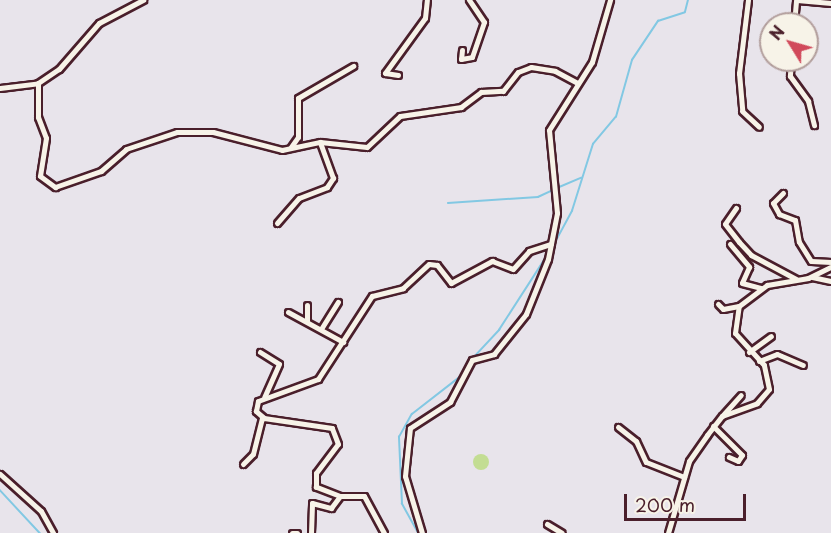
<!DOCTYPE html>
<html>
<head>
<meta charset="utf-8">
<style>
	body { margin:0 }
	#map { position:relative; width:831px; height:533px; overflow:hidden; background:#e8e4eb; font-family:"Playpen Sans",sans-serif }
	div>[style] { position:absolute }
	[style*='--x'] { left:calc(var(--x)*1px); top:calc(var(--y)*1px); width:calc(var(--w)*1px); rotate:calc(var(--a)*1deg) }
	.green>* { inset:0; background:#c3dd93 }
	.round { border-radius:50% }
	.stream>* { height:1.5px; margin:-0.75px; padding:0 0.75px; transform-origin:0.75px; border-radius:0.75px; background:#82c8e3 }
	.roads { filter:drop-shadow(2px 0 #4a1f2b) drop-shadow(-2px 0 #4a1f2b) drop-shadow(0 2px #4a1f2b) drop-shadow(0 -2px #4a1f2b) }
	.minor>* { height:5px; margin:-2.5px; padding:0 2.5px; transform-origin:2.5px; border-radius:2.5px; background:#f7f3e8 }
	span { translate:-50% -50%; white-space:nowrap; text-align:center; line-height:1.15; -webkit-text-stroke:5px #f7f3e8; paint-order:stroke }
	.north { position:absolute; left:759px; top:12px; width:60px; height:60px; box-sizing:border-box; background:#f7f3e8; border:2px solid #b29e9c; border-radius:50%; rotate:307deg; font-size:16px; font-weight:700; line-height:24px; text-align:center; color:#4a1f2b }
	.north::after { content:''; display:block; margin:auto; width:21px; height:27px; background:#d1495b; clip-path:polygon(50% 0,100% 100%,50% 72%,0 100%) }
	.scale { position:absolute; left:624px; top:494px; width:122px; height:27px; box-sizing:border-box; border:3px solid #4a1f2b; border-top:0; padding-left:8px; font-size:18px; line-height:21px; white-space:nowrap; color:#4a1f2b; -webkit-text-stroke:4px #f7f3e8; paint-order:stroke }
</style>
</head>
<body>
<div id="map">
	<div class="green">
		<div class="round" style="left:473px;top:454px;width:16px;height:16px"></div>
	</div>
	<div class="stream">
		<div style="--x:557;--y:188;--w:26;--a:-23"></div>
		<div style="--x:448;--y:203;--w:90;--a:-3.8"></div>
		<div style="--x:538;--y:197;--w:17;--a:-25"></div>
		<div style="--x:552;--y:248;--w:42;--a:-61.6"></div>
		<div style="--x:572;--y:211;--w:70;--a:-72.6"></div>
		<div style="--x:593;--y:144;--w:35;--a:-50"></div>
		<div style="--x:616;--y:117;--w:59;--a:-74.3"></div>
		<div style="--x:632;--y:60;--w:47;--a:-56.3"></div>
		<div style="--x:658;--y:21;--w:28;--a:-18"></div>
		<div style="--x:685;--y:12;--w:12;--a:-76"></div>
		<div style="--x:474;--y:357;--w:37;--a:-47"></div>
		<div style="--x:499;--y:330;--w:87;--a:-57.2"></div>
		<div style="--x:0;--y:490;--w:59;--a:47.1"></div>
		<div style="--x:418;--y:533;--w:33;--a:-119"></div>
		<div style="--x:402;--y:504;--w:67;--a:-92.6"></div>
		<div style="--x:399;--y:437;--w:26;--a:-61"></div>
		<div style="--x:412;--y:414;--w:62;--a:-37.8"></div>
	</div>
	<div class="roads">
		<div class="minor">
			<div style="--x:748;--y:0;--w:74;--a:97"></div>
			<div style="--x:739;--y:73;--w:38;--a:85"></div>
			<div style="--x:742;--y:111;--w:23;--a:43"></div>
			<div style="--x:797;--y:0;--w:34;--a:5"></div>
			<div style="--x:794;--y:24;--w:24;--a:-85"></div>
			<div style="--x:462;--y:50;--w:9;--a:96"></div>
			<div style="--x:461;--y:59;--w:11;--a:-10"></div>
			<div style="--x:472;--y:57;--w:37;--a:-71"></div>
			<div style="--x:484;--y:22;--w:27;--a:-124"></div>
			<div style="--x:791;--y:60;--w:16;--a:94"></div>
			<div style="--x:790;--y:76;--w:31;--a:54"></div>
			<div style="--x:808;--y:101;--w:25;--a:76"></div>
			<div style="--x:398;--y:75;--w:13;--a:-171"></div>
			<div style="--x:385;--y:73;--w:68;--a:-54"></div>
			<div style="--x:425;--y:18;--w:18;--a:-84"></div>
			<div style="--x:38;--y:83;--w:34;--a:90"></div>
			<div style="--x:38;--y:117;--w:22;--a:69"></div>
			<div style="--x:46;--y:138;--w:38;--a:99"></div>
			<div style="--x:40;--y:176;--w:19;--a:36"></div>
			<div style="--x:55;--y:187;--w:49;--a:-19.2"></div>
			<div style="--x:101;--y:171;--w:33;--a:-41"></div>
			<div style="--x:126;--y:149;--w:54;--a:-18.4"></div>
			<div style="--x:177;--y:132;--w:36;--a:0"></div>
			<div style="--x:213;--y:132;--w:71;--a:14.6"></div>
			<div style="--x:282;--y:150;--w:39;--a:-12"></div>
			<div style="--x:320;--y:142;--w:47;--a:6.1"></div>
			<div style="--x:367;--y:147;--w:45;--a:-43.2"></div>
			<div style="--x:400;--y:116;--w:62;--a:-8.4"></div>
			<div style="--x:461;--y:107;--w:25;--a:-37"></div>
			<div style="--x:481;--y:92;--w:22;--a:-3"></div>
			<div style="--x:503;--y:91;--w:24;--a:-52"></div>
			<div style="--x:518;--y:72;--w:14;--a:-21"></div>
			<div style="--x:531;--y:67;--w:24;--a:9"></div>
			<div style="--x:555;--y:71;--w:26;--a:28"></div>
			<div style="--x:0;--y:88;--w:38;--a:-7"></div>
			<div style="--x:38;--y:83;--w:25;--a:-34"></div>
			<div style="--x:59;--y:69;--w:61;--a:-49"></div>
			<div style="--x:99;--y:23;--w:50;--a:-27.6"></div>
			<div style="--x:291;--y:147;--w:12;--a:-55"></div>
			<div style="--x:298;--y:137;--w:39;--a:-90"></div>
			<div style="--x:298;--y:98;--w:64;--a:-30.2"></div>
			<div style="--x:783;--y:193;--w:14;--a:135"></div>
			<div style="--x:773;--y:203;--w:13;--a:61"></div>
			<div style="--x:779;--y:214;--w:17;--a:21"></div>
			<div style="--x:795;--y:220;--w:22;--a:80"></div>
			<div style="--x:799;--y:242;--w:22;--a:58"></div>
			<div style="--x:811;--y:261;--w:20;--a:3"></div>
			<div style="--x:736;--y:208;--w:19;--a:125"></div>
			<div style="--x:725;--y:224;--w:23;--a:52"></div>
			<div style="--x:739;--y:242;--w:18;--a:47"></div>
			<div style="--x:751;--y:255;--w:51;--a:28.1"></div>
			<div style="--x:277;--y:223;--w:33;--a:-49"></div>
			<div style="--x:299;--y:198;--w:30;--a:-21"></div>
			<div style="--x:327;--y:187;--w:11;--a:-56"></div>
			<div style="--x:333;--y:178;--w:38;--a:-110"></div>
			<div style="--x:730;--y:244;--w:30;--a:50"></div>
			<div style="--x:749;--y:267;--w:17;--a:114"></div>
			<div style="--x:742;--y:283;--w:20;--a:15"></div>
			<div style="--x:812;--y:277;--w:19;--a:12"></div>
			<div style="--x:718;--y:304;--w:7;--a:45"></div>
			<div style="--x:723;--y:309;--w:16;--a:-11"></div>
			<div style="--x:307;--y:305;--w:16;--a:90"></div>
			<div style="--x:288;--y:312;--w:63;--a:28.6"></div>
			<div style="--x:321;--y:329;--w:32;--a:-58"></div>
			<div style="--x:260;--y:352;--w:22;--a:32"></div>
			<div style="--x:279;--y:364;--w:36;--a:114"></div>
			<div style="--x:749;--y:352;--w:27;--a:-36"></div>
			<div style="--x:759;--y:361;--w:19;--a:-21"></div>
			<div style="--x:777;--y:354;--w:28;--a:23"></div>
			<div style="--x:722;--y:416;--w:28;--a:-48"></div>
			<div style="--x:713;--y:426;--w:41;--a:45"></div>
			<div style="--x:742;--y:455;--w:7;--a:124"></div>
			<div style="--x:738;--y:461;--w:10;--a:-156"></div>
			<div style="--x:618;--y:427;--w:23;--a:38"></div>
			<div style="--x:636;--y:441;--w:23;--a:65"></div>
			<div style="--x:646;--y:462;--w:41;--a:21.5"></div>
			<div style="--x:243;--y:464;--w:14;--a:-45"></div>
			<div style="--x:253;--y:454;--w:38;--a:-76"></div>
			<div style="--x:0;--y:474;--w:55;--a:42.1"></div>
			<div style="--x:41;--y:511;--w:25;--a:61"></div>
			<div style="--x:547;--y:524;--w:17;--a:31"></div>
			<div style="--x:292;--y:533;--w:5;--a:0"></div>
			<div style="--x:311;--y:533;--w:30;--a:-88"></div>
			<div style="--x:312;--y:503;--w:20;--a:15"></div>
			<div style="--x:331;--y:508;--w:15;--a:-53"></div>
			<div style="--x:384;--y:533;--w:42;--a:-118.4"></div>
			<div style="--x:364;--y:496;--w:24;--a:180"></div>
			<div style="--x:340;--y:496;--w:26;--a:-159"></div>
			<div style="--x:316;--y:487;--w:14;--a:-90"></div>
			<div style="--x:316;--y:473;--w:36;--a:-53"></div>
			<div style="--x:338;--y:444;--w:17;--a:-111"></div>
			<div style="--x:332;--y:428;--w:69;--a:-171.6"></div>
			<div style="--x:264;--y:418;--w:11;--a:-139"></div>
			<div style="--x:256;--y:411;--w:10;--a:-79"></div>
			<div style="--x:258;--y:401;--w:64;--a:-20.1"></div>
			<div style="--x:318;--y:379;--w:99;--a:-57"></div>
			<div style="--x:372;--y:296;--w:32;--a:-14"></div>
			<div style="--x:403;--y:288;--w:35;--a:-43"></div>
			<div style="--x:429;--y:264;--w:8;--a:7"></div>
			<div style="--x:437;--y:265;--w:23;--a:52"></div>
			<div style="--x:451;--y:283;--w:47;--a:-28.2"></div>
			<div style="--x:492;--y:261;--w:22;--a:21"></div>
			<div style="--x:513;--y:269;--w:24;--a:-48"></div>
			<div style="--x:529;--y:251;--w:23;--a:-18"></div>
			<div style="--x:422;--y:533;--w:59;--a:-106.6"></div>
			<div style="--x:405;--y:476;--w:48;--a:-84.1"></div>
			<div style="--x:410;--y:428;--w:48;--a:-33"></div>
			<div style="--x:450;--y:402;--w:47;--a:-62.4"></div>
			<div style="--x:472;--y:360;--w:23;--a:-15"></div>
			<div style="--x:494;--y:354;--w:51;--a:-51.3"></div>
			<div style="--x:526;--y:314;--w:59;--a:-68.2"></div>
			<div style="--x:548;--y:259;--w:47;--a:-78.9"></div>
			<div style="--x:557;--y:213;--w:83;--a:-95.5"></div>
			<div style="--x:549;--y:130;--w:80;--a:-57.7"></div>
			<div style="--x:592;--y:62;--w:65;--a:-73.8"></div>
			<div style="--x:668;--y:533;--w:75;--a:-73.7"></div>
			<div style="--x:689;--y:461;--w:32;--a:-55"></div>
			<div style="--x:707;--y:435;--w:24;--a:-52"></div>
			<div style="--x:722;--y:416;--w:37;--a:-20"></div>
			<div style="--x:757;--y:403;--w:18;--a:-49"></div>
			<div style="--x:769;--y:389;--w:25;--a:-102"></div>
			<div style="--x:764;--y:365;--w:43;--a:-132.2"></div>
			<div style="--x:735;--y:333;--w:27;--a:-82"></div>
			<div style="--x:739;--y:306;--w:35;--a:-37"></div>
			<div style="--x:767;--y:285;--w:42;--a:-9.7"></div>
			<div style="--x:808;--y:278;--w:25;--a:-26"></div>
		</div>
	</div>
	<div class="north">N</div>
	<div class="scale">200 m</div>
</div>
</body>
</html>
